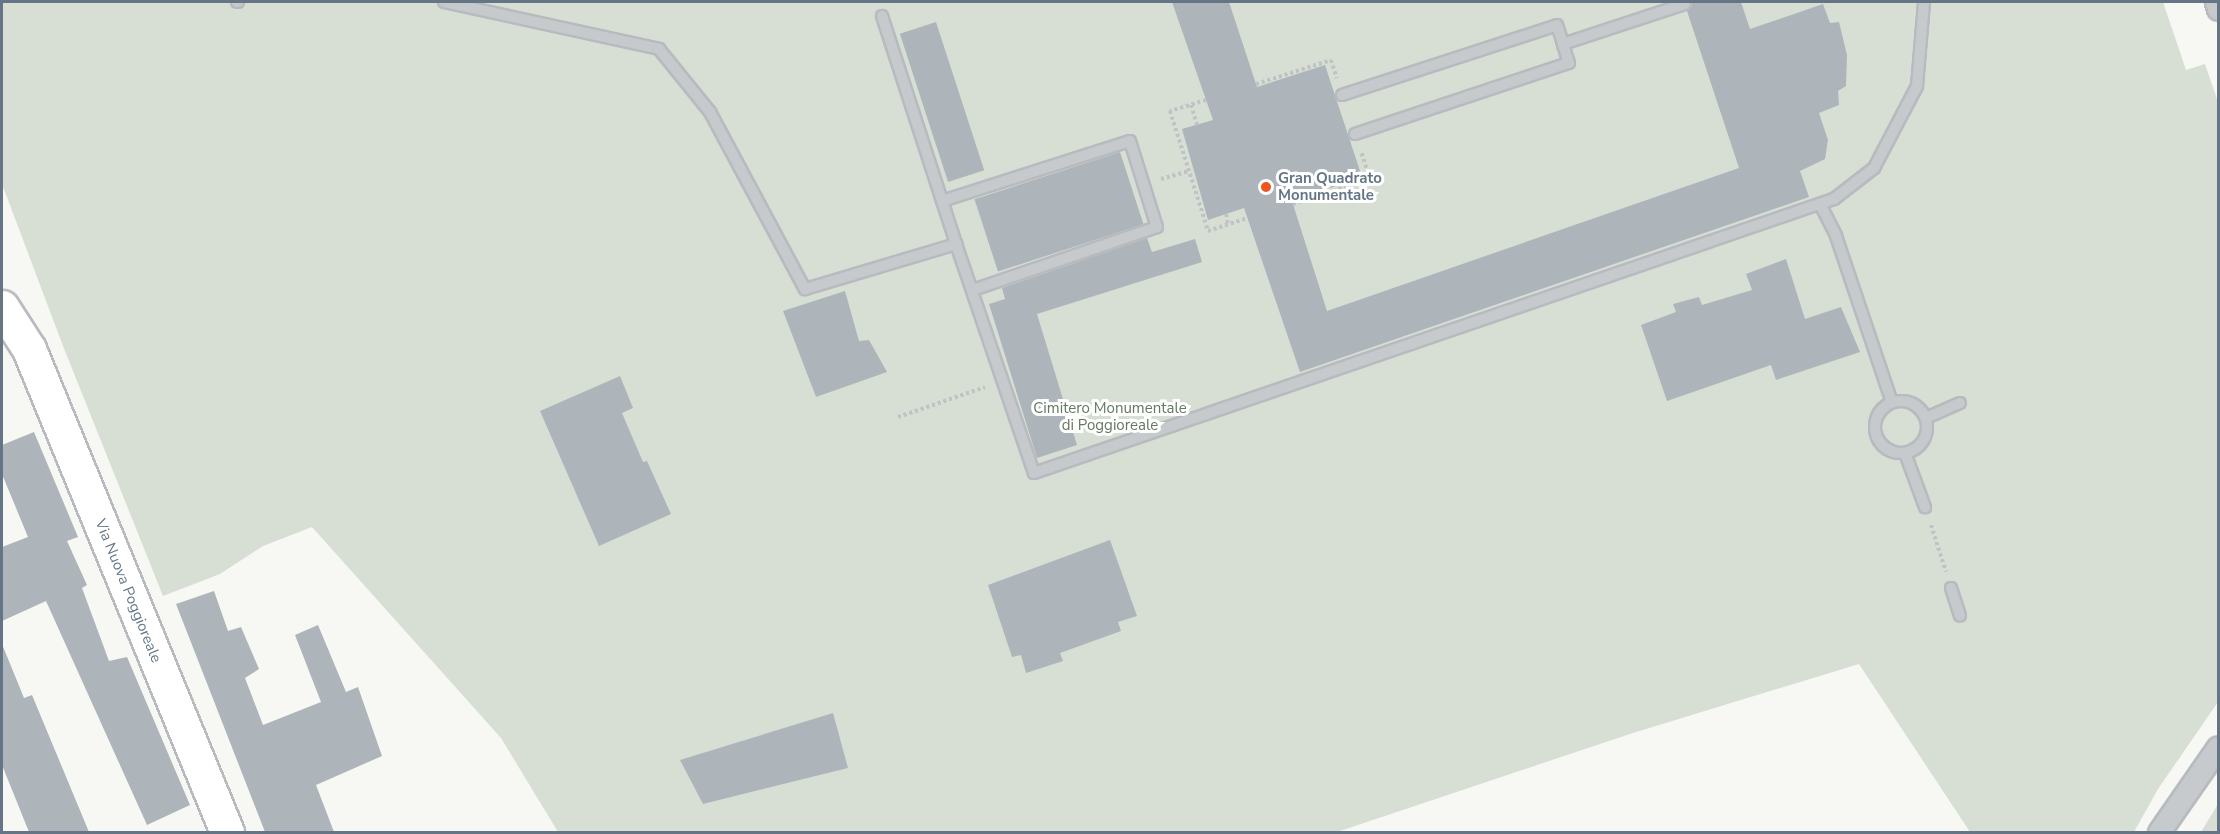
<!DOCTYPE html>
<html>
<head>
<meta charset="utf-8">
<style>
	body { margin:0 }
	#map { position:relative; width:2220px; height:834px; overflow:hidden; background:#f7f7f3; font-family:"Nunito Sans",sans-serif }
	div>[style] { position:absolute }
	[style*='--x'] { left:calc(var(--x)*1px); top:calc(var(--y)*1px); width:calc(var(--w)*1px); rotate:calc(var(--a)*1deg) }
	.green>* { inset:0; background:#d7dfd4 }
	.building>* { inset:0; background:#adb5ba; transform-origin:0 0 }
	.path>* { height:4px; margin-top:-2px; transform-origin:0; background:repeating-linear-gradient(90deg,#c0c2c4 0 3px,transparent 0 6px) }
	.roads { filter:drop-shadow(2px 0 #b7bbbf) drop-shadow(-2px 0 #b7bbbf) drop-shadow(0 2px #b7bbbf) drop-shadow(0 -2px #b7bbbf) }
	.lane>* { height:10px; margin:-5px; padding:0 5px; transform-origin:5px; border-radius:5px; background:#c6cacd }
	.lane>.ring { margin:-5px; padding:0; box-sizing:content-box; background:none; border:10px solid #c6cacd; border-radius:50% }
	.street>* { height:21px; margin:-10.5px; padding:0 10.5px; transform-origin:10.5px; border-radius:10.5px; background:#c6cacd }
	.primary>* { height:33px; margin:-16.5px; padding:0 16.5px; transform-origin:16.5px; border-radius:16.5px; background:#fff }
	.dots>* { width:16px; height:16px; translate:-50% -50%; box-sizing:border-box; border:3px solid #fff; border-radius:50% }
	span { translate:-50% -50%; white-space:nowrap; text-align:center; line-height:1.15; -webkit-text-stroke:6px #fff; paint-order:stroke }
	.poi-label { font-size:15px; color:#647686; font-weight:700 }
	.left { translate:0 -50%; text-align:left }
	.park-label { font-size:15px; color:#63785f }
	.street-label { font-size:15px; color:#647686 }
	.frame { position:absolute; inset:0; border:3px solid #647686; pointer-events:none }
</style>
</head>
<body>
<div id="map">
	<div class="green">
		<div style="clip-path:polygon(2px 2px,2163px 2px,2186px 70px,2205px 64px,2218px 102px,2218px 702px,2158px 789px,2134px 832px,1970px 832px,1859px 664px,1633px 733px,1337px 832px,558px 832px,501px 738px,312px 527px,263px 546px,220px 574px,163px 596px,63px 346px,2px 184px)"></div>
		<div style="clip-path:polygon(2218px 804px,2218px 832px,2201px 832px)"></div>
	</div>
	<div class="building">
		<div style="clip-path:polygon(1172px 2px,1229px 2px,1257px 87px,1325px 65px,1362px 177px,1292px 201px,1327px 311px,1739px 168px,1687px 11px,1692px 6px,1692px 2px,1741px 2px,1750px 29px,1823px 4px,1830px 23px,1839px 22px,1847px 55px,1846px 86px,1838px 91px,1839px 105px,1819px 113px,1828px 140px,1825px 159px,1800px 171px,1809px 197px,1300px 372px,1244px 208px,1208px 220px,1182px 129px,1213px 120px)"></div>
		<div style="left:936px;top:22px;width:156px;height:38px;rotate:72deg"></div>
		<div style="left:1120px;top:152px;width:76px;height:153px;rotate:72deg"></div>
		<div style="clip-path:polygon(1147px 238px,1152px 252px,1195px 239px,1202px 262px,1037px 314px,1077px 445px,1037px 458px,989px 304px,1005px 299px,1002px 288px)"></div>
		<div style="clip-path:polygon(1786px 259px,1805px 319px,1841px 307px,1860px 352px,1776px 380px,1771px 365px,1667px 401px,1641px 325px,1676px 312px,1673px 304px,1699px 297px,1702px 305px,1752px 290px,1746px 274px)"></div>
		<div style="clip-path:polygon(845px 291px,859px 341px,869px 340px,887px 372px,816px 397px,783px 311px)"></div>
		<div style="clip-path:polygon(620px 376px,633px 408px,622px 413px,643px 462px,647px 461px,671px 514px,599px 546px,540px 411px)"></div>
		<div style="clip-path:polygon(34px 432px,78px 537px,67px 541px,87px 585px,82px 588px,109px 661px,127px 657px,190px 805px,147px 825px,46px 601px,2px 621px,2px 547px,28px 537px,2px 474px,2px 445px)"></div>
		<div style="clip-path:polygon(1110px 540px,1137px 616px,1118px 622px,1121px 631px,1060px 653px,1063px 661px,1026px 673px,1021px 655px,1012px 657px,988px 585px)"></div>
		<div style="clip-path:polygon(214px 591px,228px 631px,241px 627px,259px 669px,245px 678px,263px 725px,321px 702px,295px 635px,318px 625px,346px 692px,358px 687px,382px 756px,316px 785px,334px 832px,265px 832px,176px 604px)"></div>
		<div style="clip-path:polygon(2px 644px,24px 698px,32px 695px,89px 832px,29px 832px,2px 765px)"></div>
		<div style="clip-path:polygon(833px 713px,848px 768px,703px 804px,680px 760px)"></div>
	</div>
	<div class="path">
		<div style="--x:1256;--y:84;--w:79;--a:-17.7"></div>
		<div style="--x:1331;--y:60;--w:19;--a:72"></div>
		<div style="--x:1206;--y:100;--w:38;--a:163"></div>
		<div style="--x:1170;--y:111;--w:126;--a:72.4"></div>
		<div style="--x:1208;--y:231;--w:41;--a:-18.4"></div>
		<div style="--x:1191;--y:105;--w:21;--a:73"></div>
		<div style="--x:1161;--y:179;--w:29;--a:-16"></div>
		<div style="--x:1293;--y:204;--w:81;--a:-18"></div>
		<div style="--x:1370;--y:179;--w:29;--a:-108"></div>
		<div style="--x:1226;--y:214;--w:10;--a:79"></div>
		<div style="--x:898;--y:417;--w:92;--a:-19"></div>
		<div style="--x:1931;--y:525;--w:49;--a:72.3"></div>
	</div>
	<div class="roads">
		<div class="lane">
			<div style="--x:237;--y:2;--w:1;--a:0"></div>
			<div style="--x:444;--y:2;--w:220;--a:12.3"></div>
			<div style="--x:659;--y:49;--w:81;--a:51"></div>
			<div style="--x:710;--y:112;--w:201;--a:61.8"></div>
			<div style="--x:805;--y:289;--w:158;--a:-16.6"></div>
			<div style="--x:956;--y:244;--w:242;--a:71.2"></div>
			<div style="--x:1034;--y:473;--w:846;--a:-18.91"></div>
			<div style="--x:1834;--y:199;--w:51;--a:-37.8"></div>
			<div style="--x:1874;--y:168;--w:93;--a:-62.3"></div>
			<div style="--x:1917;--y:86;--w:84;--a:-85.2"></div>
			<div style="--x:882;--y:16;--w:240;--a:72"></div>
			<div style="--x:1342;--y:95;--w:226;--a:-18"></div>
			<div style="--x:1557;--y:25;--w:20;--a:72"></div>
			<div style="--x:1355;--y:134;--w:225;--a:-18.4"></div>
			<div style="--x:1569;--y:63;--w:20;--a:-108"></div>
			<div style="--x:1563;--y:44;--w:128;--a:-18.2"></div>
			<div style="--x:942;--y:201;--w:197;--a:-17.7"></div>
			<div style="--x:1130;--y:141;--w:90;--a:72.6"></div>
			<div style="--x:1157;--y:227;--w:194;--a:161.1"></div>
			<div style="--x:1820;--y:204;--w:36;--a:63"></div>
			<div style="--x:1836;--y:236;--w:175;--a:71.4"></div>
			<div class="ring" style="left:1875px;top:401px;width:42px;height:42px"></div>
			<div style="--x:1926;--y:418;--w:37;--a:-24"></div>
			<div style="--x:1905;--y:453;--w:58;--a:69.7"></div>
			<div style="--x:1951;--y:588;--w:29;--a:72"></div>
		</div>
		<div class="street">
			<div style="--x:2216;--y:2;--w:7;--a:74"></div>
			<div style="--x:2159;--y:832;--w:103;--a:-55.2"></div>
		</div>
		<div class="primary">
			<div style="--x:2;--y:307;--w:50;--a:57.3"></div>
			<div style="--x:29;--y:349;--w:522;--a:67.71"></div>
		</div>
	</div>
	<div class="dots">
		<div style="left:1266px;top:187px;background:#ee541b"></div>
	</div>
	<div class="poi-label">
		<span class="left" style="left:1278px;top:187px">Gran Quadrato<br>Monumentale</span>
	</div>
	<div class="park-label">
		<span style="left:1110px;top:417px">Cimitero Monumentale<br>di Poggioreale</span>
	</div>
	<div class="street-label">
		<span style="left:128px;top:591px;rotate:68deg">Via Nuova Poggioreale</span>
	</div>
	<div class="frame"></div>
</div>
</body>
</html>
